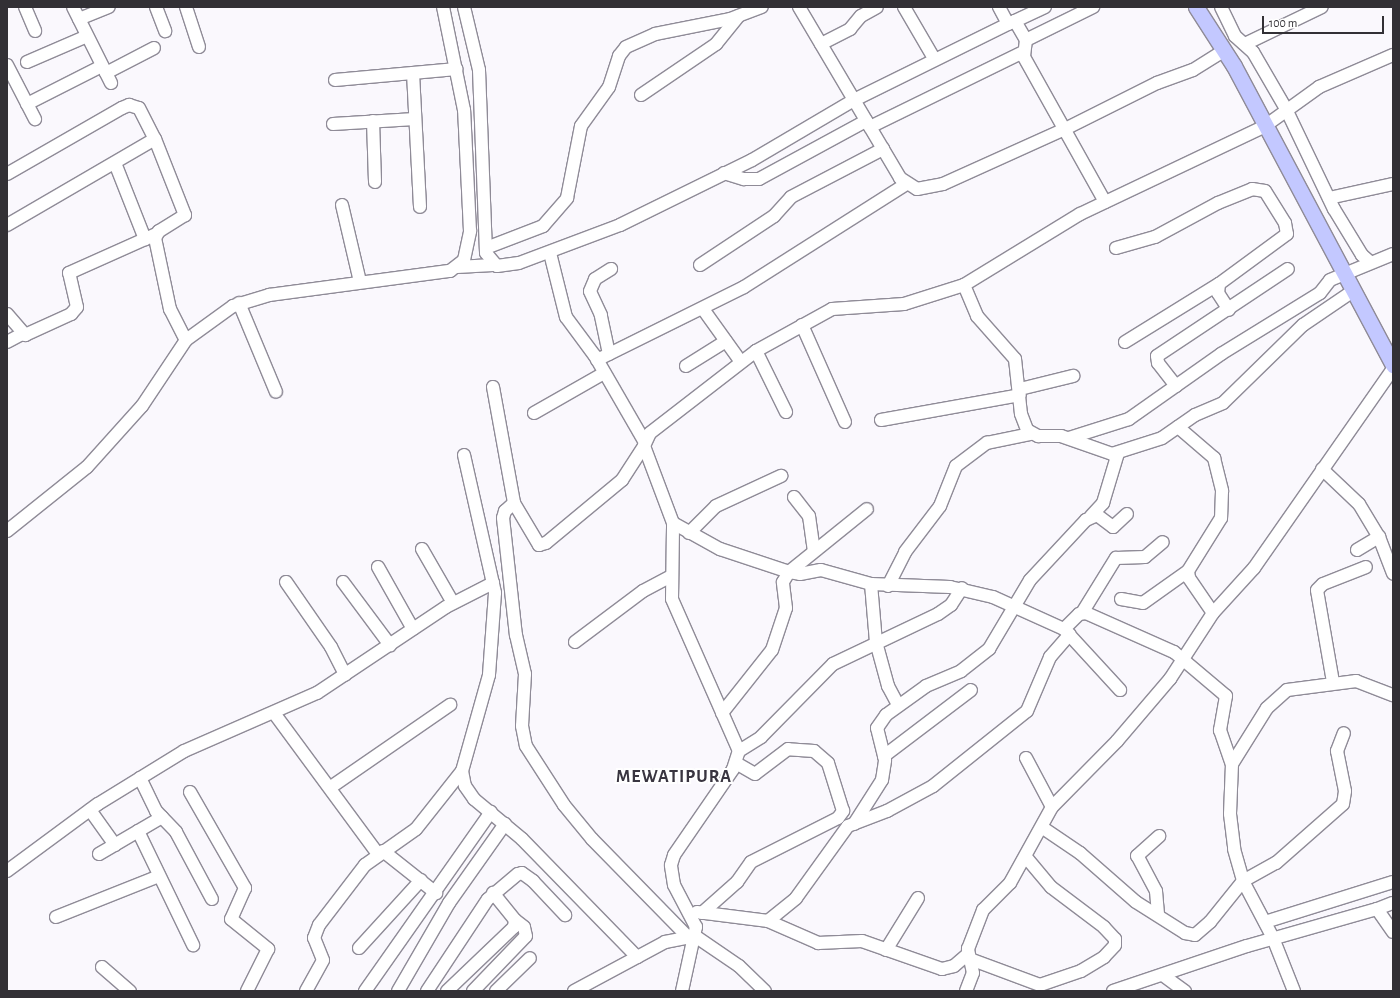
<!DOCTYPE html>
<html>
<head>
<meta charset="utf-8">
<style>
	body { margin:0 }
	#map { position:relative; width:1400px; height:998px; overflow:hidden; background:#faf8fd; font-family:"Alegreya Sans",sans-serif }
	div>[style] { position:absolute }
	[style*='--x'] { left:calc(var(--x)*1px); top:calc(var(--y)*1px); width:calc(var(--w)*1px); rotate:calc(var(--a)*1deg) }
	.roads { filter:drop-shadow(1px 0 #8f8b97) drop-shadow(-1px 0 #8f8b97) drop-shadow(0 1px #8f8b97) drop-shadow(0 -1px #8f8b97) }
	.minor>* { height:12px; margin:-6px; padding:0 6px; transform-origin:6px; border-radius:6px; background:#fff }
	.major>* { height:15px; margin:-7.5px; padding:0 7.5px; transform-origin:7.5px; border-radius:7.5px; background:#c3c8ff }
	span { translate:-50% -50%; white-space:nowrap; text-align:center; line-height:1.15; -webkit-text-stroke:4px #fff; paint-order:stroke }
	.district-label { font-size:18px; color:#393540; font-weight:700; letter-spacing:1px }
	.frame { position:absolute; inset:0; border:8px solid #323035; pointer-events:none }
	.scale { position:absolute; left:1262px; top:16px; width:122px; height:18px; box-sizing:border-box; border:2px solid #323035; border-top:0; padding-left:5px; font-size:12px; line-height:14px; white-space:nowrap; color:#323035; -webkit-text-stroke:3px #fff; paint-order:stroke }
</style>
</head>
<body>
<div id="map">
	<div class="roads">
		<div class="minor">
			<div style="--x:25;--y:7;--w:26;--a:67"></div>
			<div style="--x:73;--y:7;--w:85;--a:63.4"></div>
			<div style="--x:156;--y:7;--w:26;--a:69"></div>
			<div style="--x:186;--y:7;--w:42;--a:72"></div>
			<div style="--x:464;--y:7;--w:65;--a:76.6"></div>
			<div style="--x:479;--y:70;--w:183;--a:87.8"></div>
			<div style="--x:486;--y:253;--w:17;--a:50"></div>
			<div style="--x:497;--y:266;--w:22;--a:-8"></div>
			<div style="--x:519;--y:263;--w:108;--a:-20.6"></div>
			<div style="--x:620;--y:225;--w:147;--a:-26.2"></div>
			<div style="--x:752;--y:160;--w:118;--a:-30.5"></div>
			<div style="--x:854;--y:100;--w:172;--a:-26.3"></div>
			<div style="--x:799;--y:7;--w:199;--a:59.4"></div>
			<div style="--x:900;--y:178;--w:20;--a:33"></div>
			<div style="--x:917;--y:189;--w:26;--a:-11"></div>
			<div style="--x:943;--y:184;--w:134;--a:-24.3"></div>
			<div style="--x:1065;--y:129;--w:103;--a:-26.6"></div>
			<div style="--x:1157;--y:83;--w:38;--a:-20"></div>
			<div style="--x:1193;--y:70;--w:36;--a:-32"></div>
			<div style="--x:904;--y:7;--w:61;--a:59.7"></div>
			<div style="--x:999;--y:7;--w:19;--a:62"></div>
			<div style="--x:1008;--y:24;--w:8;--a:-23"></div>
			<div style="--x:1015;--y:21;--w:22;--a:60"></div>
			<div style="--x:1026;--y:40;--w:17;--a:97"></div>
			<div style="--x:1024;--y:57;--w:166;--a:60.8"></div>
			<div style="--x:1221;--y:7;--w:32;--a:64"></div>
			<div style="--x:1235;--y:36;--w:24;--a:42"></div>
			<div style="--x:1253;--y:52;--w:66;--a:59.9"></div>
			<div style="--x:1286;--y:109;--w:111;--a:64.4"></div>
			<div style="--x:1334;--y:209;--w:54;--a:58.7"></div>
			<div style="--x:1362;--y:255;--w:11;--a:41"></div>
			<div style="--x:79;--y:19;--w:32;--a:-22"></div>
			<div style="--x:1015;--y:21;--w:33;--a:-25"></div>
			<div style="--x:1026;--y:40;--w:75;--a:-26.2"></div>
			<div style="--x:821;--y:44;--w:33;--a:-27"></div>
			<div style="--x:850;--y:29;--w:17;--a:-50"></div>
			<div style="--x:861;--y:16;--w:18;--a:-29"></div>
			<div style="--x:1245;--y:44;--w:85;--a:-25.7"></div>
			<div style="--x:27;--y:62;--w:65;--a:-23.4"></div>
			<div style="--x:7;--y:65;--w:61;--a:62.6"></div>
			<div style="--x:106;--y:73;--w:54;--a:-27.5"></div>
			<div style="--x:413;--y:73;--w:134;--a:87"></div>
			<div style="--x:335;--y:80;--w:122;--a:-5.2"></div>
			<div style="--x:641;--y:95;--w:91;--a:-34.2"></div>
			<div style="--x:716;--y:44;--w:36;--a:-51"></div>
			<div style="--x:27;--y:104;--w:84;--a:-26.9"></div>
			<div style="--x:373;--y:121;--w:61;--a:88.1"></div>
			<div style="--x:333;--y:124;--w:82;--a:-3.5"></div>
			<div style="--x:870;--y:127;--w:170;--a:-26.1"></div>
			<div style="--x:115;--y:163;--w:82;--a:68.5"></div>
			<div style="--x:724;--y:173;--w:21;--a:17"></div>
			<div style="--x:744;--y:179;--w:15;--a:0"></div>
			<div style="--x:759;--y:179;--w:122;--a:-28.5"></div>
			<div style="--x:7;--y:174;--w:133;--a:-29.9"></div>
			<div style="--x:122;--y:108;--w:8;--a:-23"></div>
			<div style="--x:129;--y:105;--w:10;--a:17"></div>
			<div style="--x:139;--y:108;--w:35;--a:63"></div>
			<div style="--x:155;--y:139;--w:82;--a:68.5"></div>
			<div style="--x:185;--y:215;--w:31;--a:148"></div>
			<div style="--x:159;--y:231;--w:8;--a:120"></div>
			<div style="--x:155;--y:238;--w:73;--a:78.1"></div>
			<div style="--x:170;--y:309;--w:35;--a:63"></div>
			<div style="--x:1329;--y:198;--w:66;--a:-12.3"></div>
			<div style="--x:342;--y:205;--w:79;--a:76.8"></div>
			<div style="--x:7;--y:225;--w:171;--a:-30.2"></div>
			<div style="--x:486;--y:248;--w:61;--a:-21.1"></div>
			<div style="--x:543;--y:226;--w:37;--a:-49"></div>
			<div style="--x:567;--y:198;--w:73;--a:-79"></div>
			<div style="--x:581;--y:126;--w:48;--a:-54.3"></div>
			<div style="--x:609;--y:87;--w:33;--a:-72"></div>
			<div style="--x:619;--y:56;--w:11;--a:-52"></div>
			<div style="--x:626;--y:47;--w:32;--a:-24"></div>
			<div style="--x:655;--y:34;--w:76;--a:-11.3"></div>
			<div style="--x:730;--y:19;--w:34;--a:-21"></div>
			<div style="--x:1116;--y:248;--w:41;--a:-15.8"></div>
			<div style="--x:1155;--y:237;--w:72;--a:-28.4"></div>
			<div style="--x:1218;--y:203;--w:37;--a:-22"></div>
			<div style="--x:1252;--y:189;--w:13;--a:9"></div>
			<div style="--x:1265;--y:191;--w:38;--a:58"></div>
			<div style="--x:1285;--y:223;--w:11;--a:80"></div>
			<div style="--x:1287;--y:234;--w:84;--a:143.7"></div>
			<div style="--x:1219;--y:284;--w:9;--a:96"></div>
			<div style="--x:1218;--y:293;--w:20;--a:57"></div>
			<div style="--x:550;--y:253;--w:66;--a:76"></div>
			<div style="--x:566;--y:317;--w:49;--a:53.4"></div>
			<div style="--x:595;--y:356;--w:98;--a:60"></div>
			<div style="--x:700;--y:265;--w:89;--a:-33.5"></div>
			<div style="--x:774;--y:216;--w:25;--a:-48"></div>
			<div style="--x:791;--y:197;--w:104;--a:-27.6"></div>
			<div style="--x:457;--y:267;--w:36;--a:-3"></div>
			<div style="--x:964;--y:285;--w:34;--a:67"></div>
			<div style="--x:977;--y:316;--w:57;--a:48.5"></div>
			<div style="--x:1015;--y:359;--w:55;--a:83.8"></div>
			<div style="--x:1021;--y:414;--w:17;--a:69"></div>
			<div style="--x:1027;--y:430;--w:13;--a:29"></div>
			<div style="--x:1038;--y:436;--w:23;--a:0"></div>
			<div style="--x:1061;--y:436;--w:54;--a:19.4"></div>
			<div style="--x:1112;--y:454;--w:52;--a:-17.7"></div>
			<div style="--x:1162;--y:438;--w:40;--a:-34.9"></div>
			<div style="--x:1195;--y:415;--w:30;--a:-23"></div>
			<div style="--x:1223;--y:403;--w:112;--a:-44.3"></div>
			<div style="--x:1303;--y:325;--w:60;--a:-34.2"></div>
			<div style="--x:239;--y:303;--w:96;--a:67.4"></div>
			<div style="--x:703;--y:309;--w:65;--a:54.4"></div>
			<div style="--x:7;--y:314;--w:28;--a:49"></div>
			<div style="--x:25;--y:335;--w:51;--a:-24.5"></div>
			<div style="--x:71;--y:314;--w:9;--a:-49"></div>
			<div style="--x:77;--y:307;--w:35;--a:-103"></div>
			<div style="--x:69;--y:273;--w:95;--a:-24.1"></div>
			<div style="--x:802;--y:325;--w:106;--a:66.1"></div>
			<div style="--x:7;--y:342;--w:17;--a:-28"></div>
			<div style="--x:1125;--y:342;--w:110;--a:-31.7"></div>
			<div style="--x:756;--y:351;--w:68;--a:63.8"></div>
			<div style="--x:609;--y:354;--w:40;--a:-102"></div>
			<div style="--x:601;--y:315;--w:26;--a:-115"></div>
			<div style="--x:590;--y:291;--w:13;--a:-67"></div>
			<div style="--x:595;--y:279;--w:19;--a:-32"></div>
			<div style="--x:597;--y:360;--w:164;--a:-26.4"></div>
			<div style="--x:744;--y:287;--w:192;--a:-32.4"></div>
			<div style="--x:686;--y:366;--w:47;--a:-32"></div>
			<div style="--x:1176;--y:386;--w:29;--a:-128"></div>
			<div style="--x:1158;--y:363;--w:7;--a:-98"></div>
			<div style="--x:1157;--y:356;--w:157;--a:-33.6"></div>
			<div style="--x:493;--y:387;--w:118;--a:79.7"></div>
			<div style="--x:514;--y:503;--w:49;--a:59.2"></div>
			<div style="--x:539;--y:545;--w:7;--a:-16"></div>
			<div style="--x:546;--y:543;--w:99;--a:-39.7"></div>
			<div style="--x:622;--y:480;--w:40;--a:-57.1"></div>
			<div style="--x:1020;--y:389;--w:55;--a:-13.8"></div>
			<div style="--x:534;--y:413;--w:81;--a:-29.7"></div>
			<div style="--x:881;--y:420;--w:141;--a:-10.2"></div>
			<div style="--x:1178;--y:427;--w:48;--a:40.7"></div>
			<div style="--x:1214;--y:458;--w:34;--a:76"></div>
			<div style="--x:1222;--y:491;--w:27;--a:92"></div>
			<div style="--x:1221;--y:518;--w:62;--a:121.9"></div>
			<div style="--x:1188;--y:571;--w:7;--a:82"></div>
			<div style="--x:1189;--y:578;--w:42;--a:55.6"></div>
			<div style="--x:1069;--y:438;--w:63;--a:-17.6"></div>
			<div style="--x:1129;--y:419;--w:113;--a:-35.2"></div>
			<div style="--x:1221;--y:354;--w:116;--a:-31.6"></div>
			<div style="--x:1320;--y:293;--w:16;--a:-52"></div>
			<div style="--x:1330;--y:280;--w:68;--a:-22.4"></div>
			<div style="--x:464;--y:455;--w:141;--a:77.3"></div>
			<div style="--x:495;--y:593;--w:82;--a:94.2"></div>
			<div style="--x:489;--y:675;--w:100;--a:105.7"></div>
			<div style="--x:462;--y:771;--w:15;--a:79"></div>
			<div style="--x:465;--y:786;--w:16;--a:55"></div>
			<div style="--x:474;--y:799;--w:62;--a:39.8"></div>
			<div style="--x:522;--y:839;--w:165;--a:45.7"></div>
			<div style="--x:1322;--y:469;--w:51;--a:43.4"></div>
			<div style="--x:1359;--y:504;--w:39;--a:59"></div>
			<div style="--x:1379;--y:537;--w:39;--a:69"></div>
			<div style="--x:794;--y:497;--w:24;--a:52"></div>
			<div style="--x:809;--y:516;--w:35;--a:82"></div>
			<div style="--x:514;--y:503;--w:12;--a:138"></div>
			<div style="--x:505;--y:511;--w:7;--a:106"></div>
			<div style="--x:503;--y:518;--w:118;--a:83.7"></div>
			<div style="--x:516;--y:635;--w:40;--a:77"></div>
			<div style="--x:525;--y:674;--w:52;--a:93.3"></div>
			<div style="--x:522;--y:726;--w:20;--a:79"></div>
			<div style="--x:526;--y:746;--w:70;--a:57.2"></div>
			<div style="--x:564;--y:805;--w:44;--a:50.5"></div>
			<div style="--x:592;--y:839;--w:137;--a:45.6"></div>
			<div style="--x:1091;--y:516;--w:18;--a:-47"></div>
			<div style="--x:1103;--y:503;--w:52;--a:-73.3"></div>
			<div style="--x:673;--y:523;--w:54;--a:29"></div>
			<div style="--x:720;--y:549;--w:73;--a:18.4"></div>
			<div style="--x:789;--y:572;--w:11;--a:10"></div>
			<div style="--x:800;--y:574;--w:21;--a:-11"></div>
			<div style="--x:821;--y:570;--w:52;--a:15.6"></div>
			<div style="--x:871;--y:584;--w:79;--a:2.2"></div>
			<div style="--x:950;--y:587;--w:44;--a:13.1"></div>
			<div style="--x:993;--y:597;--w:78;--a:24.3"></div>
			<div style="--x:1064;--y:629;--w:83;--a:47.4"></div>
			<div style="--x:7;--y:531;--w:102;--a:-38.7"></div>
			<div style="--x:87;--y:467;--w:82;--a:-48"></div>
			<div style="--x:142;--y:406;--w:79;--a:-56.3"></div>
			<div style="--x:186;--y:340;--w:58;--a:-35.9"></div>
			<div style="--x:233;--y:306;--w:38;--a:-17"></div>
			<div style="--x:269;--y:295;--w:183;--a:-7.6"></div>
			<div style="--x:450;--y:271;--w:18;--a:-38"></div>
			<div style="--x:464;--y:260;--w:30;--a:-78"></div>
			<div style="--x:470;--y:231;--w:121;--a:-92.8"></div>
			<div style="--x:464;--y:110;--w:105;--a:-101.5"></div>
			<div style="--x:689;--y:533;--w:38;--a:-45"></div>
			<div style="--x:716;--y:506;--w:72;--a:-24.8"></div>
			<div style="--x:422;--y:549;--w:62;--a:60.1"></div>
			<div style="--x:1357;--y:550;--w:26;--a:-31"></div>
			<div style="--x:378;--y:567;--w:71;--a:60.6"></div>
			<div style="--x:286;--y:582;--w:79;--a:55.3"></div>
			<div style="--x:331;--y:647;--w:31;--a:63"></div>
			<div style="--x:343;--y:582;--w:79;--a:53.3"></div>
			<div style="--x:871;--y:584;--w:58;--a:85.1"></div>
			<div style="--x:876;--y:642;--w:46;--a:74.7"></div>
			<div style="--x:888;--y:686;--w:21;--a:62"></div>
			<div style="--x:888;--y:586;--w:38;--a:-63"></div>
			<div style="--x:905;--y:552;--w:58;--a:-52.7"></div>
			<div style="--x:940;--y:506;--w:43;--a:-68.2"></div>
			<div style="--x:956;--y:466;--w:39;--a:-37"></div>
			<div style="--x:987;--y:443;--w:45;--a:-11.6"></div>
			<div style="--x:1121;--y:599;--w:22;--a:10"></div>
			<div style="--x:1143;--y:603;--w:55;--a:-35.4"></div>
			<div style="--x:1082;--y:613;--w:65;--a:-58.3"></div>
			<div style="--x:1116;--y:558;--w:29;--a:-2"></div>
			<div style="--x:1145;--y:557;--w:23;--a:-40"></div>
			<div style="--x:1064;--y:629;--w:21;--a:-45"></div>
			<div style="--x:1079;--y:614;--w:7;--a:-8"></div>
			<div style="--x:1086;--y:613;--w:96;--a:23.9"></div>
			<div style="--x:1174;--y:652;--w:68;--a:40.2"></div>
			<div style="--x:1226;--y:696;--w:35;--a:100"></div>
			<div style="--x:1220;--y:730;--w:36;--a:71"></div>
			<div style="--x:1232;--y:764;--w:50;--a:92.3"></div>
			<div style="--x:1230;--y:814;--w:35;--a:83"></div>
			<div style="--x:1234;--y:849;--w:33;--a:74"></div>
			<div style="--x:1243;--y:881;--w:64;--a:62.2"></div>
			<div style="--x:1273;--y:938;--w:57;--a:68.4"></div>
			<div style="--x:575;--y:642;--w:85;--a:-36.9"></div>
			<div style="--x:643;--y:591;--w:32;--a:-28"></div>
			<div style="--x:1333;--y:682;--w:93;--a:-99.9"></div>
			<div style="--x:1317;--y:590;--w:8;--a:-45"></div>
			<div style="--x:1323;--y:584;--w:46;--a:-21.6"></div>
			<div style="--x:274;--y:713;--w:175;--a:53.6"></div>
			<div style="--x:722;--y:713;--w:80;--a:-51.6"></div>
			<div style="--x:772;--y:650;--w:44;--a:-71.6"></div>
			<div style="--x:786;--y:608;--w:26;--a:-97"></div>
			<div style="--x:783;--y:582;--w:12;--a:-59"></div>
			<div style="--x:789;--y:572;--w:100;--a:-38.9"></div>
			<div style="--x:739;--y:751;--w:26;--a:-32"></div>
			<div style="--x:761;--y:737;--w:103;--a:-45.4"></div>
			<div style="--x:833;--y:664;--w:116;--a:-25.5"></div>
			<div style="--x:938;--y:614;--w:16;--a:-35"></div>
			<div style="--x:951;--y:605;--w:20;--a:-57"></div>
			<div style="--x:884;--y:756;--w:109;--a:-37.2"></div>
			<div style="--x:1026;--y:758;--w:55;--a:62"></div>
			<div style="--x:1232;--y:764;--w:66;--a:-58"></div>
			<div style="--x:1267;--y:708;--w:27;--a:-42"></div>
			<div style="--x:1287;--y:690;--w:70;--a:-7.4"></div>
			<div style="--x:1356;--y:681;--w:40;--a:21"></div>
			<div style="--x:140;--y:778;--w:37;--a:64"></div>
			<div style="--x:156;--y:811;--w:29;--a:46"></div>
			<div style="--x:176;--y:832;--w:76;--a:61.8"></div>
			<div style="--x:331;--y:787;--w:145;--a:-34.6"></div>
			<div style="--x:190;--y:792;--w:111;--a:60.2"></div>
			<div style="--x:245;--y:888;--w:34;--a:114"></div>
			<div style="--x:231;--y:919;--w:48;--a:39"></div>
			<div style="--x:268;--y:949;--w:47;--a:116.6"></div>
			<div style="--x:90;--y:810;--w:43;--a:54.5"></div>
			<div style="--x:854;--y:824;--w:52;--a:-57.5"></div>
			<div style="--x:882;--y:780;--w:20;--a:-81"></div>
			<div style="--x:885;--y:760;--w:33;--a:-104"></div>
			<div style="--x:877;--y:728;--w:16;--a:-55"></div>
			<div style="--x:886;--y:715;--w:49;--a:-35.9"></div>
			<div style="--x:926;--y:686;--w:38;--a:-23"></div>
			<div style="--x:961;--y:671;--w:36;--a:-38"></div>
			<div style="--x:989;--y:649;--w:80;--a:-59.3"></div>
			<div style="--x:1030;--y:580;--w:82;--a:-47"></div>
			<div style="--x:1086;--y:520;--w:12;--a:-24"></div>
			<div style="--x:1097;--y:515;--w:20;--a:37"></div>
			<div style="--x:1113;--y:527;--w:19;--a:-43"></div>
			<div style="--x:1043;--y:828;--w:45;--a:34"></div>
			<div style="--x:1080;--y:853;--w:74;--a:41.2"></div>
			<div style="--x:1136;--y:902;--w:58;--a:32.3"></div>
			<div style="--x:1185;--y:933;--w:10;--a:11"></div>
			<div style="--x:1195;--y:935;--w:20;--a:-41"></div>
			<div style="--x:1210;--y:922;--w:53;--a:-51.2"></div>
			<div style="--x:1243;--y:881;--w:38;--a:-29"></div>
			<div style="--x:1276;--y:863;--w:89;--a:-41.4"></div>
			<div style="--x:1343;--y:804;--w:13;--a:-81"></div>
			<div style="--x:1345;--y:791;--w:41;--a:-101.3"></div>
			<div style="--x:1337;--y:751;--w:19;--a:-69"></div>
			<div style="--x:138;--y:831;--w:127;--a:64.2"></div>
			<div style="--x:383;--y:851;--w:68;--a:38.4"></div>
			<div style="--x:99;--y:854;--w:73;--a:-30.4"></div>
			<div style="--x:7;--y:871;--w:113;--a:-36.4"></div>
			<div style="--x:98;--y:804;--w:101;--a:-31.6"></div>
			<div style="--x:184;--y:751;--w:145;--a:-23.6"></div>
			<div style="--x:317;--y:693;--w:155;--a:-33.7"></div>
			<div style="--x:446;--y:607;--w:53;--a:-27.1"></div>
			<div style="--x:1377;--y:909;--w:17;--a:-21"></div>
			<div style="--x:697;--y:912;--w:72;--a:7.2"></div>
			<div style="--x:768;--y:921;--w:55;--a:23.7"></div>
			<div style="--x:818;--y:943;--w:44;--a:-2.6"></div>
			<div style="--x:862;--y:941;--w:85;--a:19.3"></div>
			<div style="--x:942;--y:969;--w:12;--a:-14"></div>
			<div style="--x:954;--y:966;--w:18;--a:-41"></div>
			<div style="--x:702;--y:913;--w:47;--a:-41.5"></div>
			<div style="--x:737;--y:882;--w:24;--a:-55"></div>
			<div style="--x:751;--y:862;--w:97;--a:-26.8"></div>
			<div style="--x:838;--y:818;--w:9;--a:-54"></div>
			<div style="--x:843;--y:811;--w:50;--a:-107.4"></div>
			<div style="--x:828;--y:763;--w:18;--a:-139"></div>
			<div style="--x:814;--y:751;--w:26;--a:-176"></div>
			<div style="--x:788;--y:749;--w:41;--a:142.9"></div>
			<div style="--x:755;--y:774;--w:22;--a:-150"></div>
			<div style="--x:1158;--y:914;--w:23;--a:-95"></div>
			<div style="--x:1156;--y:891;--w:40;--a:-118"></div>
			<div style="--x:1137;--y:856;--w:30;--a:-42"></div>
			<div style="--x:56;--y:917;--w:111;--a:-21.7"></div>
			<div style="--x:768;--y:921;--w:36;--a:-39"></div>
			<div style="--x:796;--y:898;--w:89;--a:-54.2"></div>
			<div style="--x:848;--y:826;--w:42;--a:-21"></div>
			<div style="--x:887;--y:811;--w:52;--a:-28.5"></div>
			<div style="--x:933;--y:786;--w:120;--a:-38.6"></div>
			<div style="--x:1027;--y:711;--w:59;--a:-66.9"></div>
			<div style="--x:1050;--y:657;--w:30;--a:-49"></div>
			<div style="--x:1265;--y:922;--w:134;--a:-17.4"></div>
			<div style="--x:359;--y:948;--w:92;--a:-47.6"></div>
			<div style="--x:886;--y:950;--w:61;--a:-58.4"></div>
			<div style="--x:970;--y:959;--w:75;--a:20.4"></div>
			<div style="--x:1040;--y:985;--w:43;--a:-18.9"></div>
			<div style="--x:1081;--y:971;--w:27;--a:-31"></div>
			<div style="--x:1104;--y:957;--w:16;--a:-47"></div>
			<div style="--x:1115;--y:945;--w:6;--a:-90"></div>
			<div style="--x:1115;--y:939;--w:16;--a:-133"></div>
			<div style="--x:1104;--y:927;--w:66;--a:-143"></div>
			<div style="--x:1051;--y:887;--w:39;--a:-130"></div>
			<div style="--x:102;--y:967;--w:37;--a:41"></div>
			<div style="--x:1164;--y:976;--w:26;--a:36"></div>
			<div style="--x:306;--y:991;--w:35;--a:-61"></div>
			<div style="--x:323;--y:960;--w:24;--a:-112"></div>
			<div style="--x:314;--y:938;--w:14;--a:-69"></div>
			<div style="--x:319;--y:925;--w:76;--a:-52.5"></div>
			<div style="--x:365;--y:865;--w:62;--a:-35.2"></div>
			<div style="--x:416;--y:829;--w:74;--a:-51.6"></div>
			<div style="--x:365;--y:991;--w:219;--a:-54.9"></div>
			<div style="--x:398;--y:991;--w:102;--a:-59.9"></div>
			<div style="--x:449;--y:903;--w:97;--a:-54.7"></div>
			<div style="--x:427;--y:991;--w:110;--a:-56.5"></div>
			<div style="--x:488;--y:899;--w:39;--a:-40"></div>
			<div style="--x:518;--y:874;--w:4;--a:-14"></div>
			<div style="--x:522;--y:873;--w:14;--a:36"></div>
			<div style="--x:533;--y:881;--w:47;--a:46.7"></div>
			<div style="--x:447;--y:991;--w:93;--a:-43.7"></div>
			<div style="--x:514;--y:927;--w:7;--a:-82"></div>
			<div style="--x:515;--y:920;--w:35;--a:-129"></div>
			<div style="--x:473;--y:991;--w:76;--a:-46.1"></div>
			<div style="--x:526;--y:936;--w:9;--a:-103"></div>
			<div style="--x:524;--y:927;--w:11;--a:-142"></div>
			<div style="--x:496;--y:991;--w:47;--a:-44.1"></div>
			<div style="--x:574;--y:991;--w:103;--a:-28.3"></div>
			<div style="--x:665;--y:942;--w:31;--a:-11"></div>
			<div style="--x:695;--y:936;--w:53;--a:34.3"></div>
			<div style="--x:739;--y:966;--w:36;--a:44"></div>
			<div style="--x:682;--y:991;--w:66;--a:-77.7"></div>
			<div style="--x:696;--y:927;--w:47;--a:-117.6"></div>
			<div style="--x:674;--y:885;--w:20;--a:-99"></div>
			<div style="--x:671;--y:865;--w:10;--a:-73"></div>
			<div style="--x:674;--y:855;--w:104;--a:-55.5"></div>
			<div style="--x:733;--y:769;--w:19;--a:-72"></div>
			<div style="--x:739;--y:751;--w:166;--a:-113.8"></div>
			<div style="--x:672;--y:599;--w:76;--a:-89.2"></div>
			<div style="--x:673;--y:523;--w:82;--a:-110.6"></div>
			<div style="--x:644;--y:446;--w:14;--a:-65"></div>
			<div style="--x:650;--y:433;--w:134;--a:-37.7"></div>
			<div style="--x:756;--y:351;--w:87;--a:-28.9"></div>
			<div style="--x:832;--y:309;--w:72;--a:-4"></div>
			<div style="--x:904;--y:304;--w:63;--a:-17.6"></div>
			<div style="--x:964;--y:285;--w:136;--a:-31.5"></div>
			<div style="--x:1080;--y:214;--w:205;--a:-25.4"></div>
			<div style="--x:1265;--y:126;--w:67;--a:-35.8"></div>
			<div style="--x:1319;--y:87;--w:81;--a:-23.4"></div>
			<div style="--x:966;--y:991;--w:19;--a:-69"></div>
			<div style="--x:973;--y:973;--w:25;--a:-102"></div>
			<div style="--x:968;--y:949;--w:42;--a:-69"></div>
			<div style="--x:983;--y:910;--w:38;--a:-45"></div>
			<div style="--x:1010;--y:883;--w:87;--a:-61.1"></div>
			<div style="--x:1052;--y:807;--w:93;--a:-45.4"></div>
			<div style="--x:1117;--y:741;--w:82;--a:-49.5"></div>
			<div style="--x:1170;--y:679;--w:79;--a:-56.9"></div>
			<div style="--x:1213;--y:613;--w:61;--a:-47.7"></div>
			<div style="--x:1254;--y:568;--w:243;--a:-55.1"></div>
			<div style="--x:1113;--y:991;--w:141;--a:-18.6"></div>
			<div style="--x:1247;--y:946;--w:135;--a:-15.9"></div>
			<div style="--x:1377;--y:909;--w:28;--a:55"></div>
		</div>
		<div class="major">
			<div style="--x:1196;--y:7;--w:70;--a:57.2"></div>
			<div style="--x:1234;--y:66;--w:339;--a:62"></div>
		</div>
	</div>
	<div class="district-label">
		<span style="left:674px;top:777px">MEWATIPURA</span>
	</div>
	<div class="frame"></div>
	<div class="scale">100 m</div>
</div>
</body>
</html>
